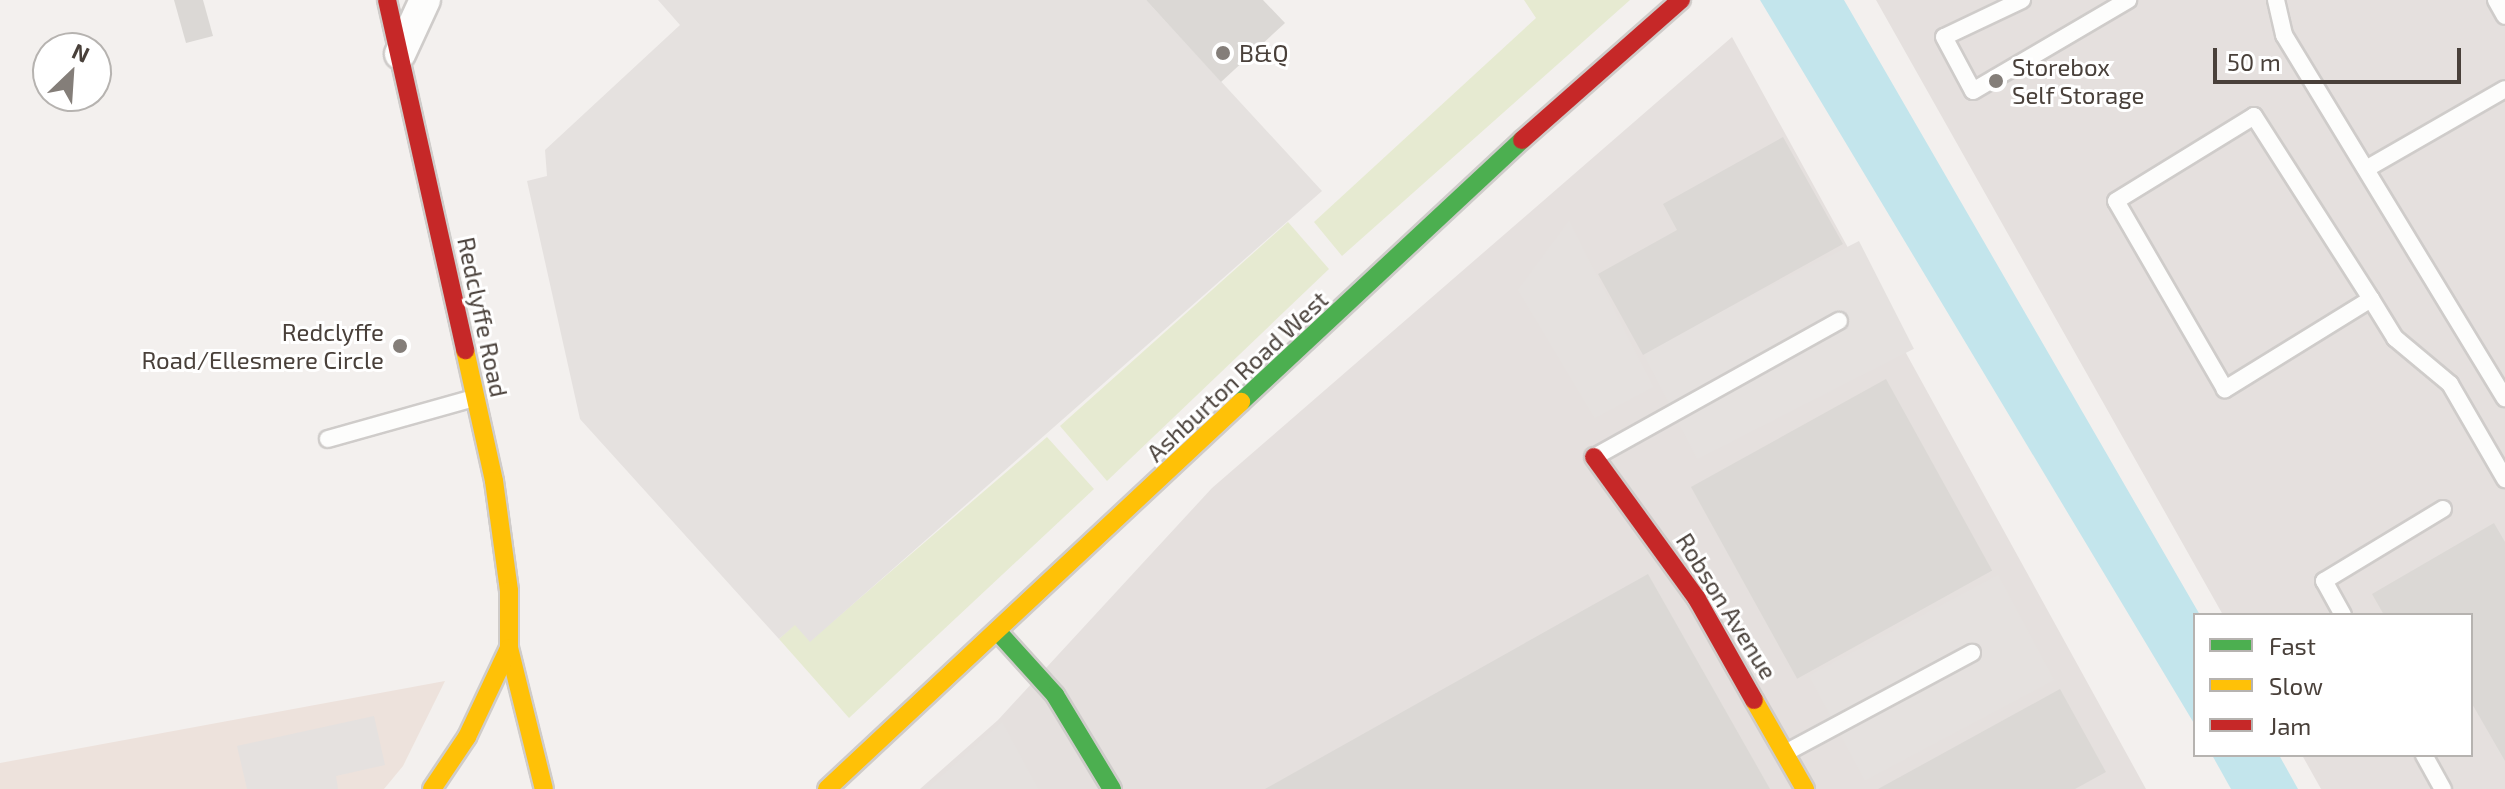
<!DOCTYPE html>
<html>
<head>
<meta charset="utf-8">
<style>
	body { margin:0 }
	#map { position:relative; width:2505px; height:789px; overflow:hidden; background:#f3f0ee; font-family:"Exo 2",sans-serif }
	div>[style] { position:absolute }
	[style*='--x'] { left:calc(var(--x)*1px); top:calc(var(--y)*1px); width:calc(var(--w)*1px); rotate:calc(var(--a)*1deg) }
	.commercial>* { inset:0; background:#ede2dc }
	.industrial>* { inset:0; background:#e5e0de }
	.green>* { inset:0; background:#e6ead1 }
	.parking>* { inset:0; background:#e5e1df; transform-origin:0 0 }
	.water>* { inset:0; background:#c3e5ec }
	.building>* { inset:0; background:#dbd8d5; transform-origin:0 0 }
	.roads { filter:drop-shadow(2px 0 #cfccca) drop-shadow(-2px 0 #cfccca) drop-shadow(0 2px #cfccca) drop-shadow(0 -2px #cfccca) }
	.lane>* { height:16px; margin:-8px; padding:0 8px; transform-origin:8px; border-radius:8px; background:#fdfdfc }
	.street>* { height:30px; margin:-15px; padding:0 15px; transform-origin:15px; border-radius:15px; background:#fdfdfc }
	.fast>* { height:18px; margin:-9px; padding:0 9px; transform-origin:9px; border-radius:9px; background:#4caf50 }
	.slow>* { height:18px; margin:-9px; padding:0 9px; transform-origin:9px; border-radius:9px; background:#ffc107 }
	.jam>* { height:18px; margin:-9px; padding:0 9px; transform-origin:9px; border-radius:9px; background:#c62828 }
	.dots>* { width:22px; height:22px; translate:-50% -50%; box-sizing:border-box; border:4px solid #fff; border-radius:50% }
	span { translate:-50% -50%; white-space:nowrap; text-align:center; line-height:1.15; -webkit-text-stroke:6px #fff; paint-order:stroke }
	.poi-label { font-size:24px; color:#49403a }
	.left { translate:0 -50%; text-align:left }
	.right { translate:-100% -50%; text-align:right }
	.street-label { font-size:24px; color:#49403a }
	.legend { position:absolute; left:2193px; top:613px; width:280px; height:144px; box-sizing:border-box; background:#fff; border:2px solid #b6b3b0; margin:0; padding:10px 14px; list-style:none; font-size:24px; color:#49403a }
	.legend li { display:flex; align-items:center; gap:16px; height:40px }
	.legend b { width:40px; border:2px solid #b6b3b0 }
	.north { position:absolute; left:32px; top:32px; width:80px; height:80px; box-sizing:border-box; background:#fff; border:2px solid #b6b3b0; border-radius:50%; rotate:25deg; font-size:22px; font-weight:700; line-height:32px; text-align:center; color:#49403a }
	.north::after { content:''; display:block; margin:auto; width:28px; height:36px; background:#847e79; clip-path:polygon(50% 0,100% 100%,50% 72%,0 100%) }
	.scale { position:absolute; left:2213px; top:48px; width:248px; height:36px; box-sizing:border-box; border:4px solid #49403a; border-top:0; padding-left:10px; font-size:24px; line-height:28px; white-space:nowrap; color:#49403a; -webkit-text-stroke:6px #fff; paint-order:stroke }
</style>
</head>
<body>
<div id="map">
	<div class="commercial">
		<div style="clip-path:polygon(445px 681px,403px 766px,384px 789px,0 789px,0 763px)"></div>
	</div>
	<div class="industrial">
		<div style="clip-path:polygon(1876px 0,2505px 0,2505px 789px,2321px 789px,2302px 755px,2471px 755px,2471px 615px,2223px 615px)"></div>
		<div style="clip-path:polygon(1732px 37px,2146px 789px,920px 789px,998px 720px,1212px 488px)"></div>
	</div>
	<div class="green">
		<div style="clip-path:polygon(1524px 0,1630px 0,1342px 256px,1314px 222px,1536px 18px)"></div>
		<div style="clip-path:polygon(1288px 222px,1329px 269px,1107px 481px,1060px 426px)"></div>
		<div style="clip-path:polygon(1047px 437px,1094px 489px,849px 718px,779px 639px,795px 624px,810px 641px)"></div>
	</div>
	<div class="parking">
		<div style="clip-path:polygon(658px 0,1146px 0,1322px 191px,810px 642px,795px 625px,779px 639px,580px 419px,527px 181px,547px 176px,545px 150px,680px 25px)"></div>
		<div style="clip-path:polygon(1569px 221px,1653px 387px,1595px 418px,1518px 290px)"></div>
		<div style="left:1859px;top:241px;width:121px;height:243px;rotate:63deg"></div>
		<div style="left:1998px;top:575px;width:119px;height:214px;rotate:62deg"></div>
		<div style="clip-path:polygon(374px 716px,385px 765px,336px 776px,338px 789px,247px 789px,237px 746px)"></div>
		<div style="clip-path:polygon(1002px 722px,1038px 789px,927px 789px)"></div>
	</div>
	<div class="water">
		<div style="clip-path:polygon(1760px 0,1844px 0,2200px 615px,2195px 615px,2195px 725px)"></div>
		<div style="clip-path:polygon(2212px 755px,2279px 755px,2298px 789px,2231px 789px)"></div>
	</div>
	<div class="building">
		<div style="clip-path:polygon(174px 0,203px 0,213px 36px,186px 43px)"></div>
		<div style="clip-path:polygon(1146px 0,1263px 0,1285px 23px,1221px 82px)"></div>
		<div style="clip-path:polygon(1783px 137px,1843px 244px,1643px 355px,1598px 274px,1677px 230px,1663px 204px)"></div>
		<div style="left:1886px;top:379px;width:219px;height:223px;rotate:61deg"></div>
		<div style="clip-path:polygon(2494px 523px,2505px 542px,2505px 761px,2471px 702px,2471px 615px,2384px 615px,2372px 594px)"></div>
		<div style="clip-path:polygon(1648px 574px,1770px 789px,1265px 789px)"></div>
		<div style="clip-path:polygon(2060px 689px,2106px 772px,2075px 789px,1878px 789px)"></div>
	</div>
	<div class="roads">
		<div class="lane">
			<div style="--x:2022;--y:0;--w:86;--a:154.6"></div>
			<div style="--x:1944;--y:37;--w:61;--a:61.8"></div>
			<div style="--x:1973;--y:91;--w:180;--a:-30.4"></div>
			<div style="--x:2276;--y:0;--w:36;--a:77"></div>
			<div style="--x:2284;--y:35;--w:425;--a:58.7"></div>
			<div style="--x:2496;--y:0;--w:18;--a:61"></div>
			<div style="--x:2366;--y:169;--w:160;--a:-29.9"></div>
			<div style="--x:2371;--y:299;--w:172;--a:148.3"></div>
			<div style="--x:2225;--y:389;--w:217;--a:-120.1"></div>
			<div style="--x:2116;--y:201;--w:162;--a:-31.6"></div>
			<div style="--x:2254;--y:116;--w:217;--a:57.4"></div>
			<div style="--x:2371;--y:299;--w:46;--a:58.4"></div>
			<div style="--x:2395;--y:338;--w:72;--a:39.9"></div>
			<div style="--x:2450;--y:384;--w:110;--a:59.9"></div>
			<div style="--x:328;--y:439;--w:152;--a:-15.7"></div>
			<div style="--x:1596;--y:456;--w:278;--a:-29.1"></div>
			<div style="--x:2343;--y:615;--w:39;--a:-119"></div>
			<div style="--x:2324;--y:581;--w:139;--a:-31.2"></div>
			<div style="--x:1787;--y:752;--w:210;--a:-28.2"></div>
			<div style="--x:2424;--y:755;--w:39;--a:61"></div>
		</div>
		<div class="street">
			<div style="--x:400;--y:54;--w:60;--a:-65.2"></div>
		</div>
		<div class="fast">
			<div style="--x:1241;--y:402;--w:384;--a:-43"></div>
			<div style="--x:999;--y:633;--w:84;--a:47.9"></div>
			<div style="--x:1055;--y:695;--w:110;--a:58.8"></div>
		</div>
		<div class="slow">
			<div style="--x:465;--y:350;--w:134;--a:77.5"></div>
			<div style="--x:494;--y:481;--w:111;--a:82.2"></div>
			<div style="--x:509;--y:591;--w:57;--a:90"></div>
			<div style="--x:509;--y:648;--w:145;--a:76.1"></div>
			<div style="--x:1754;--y:700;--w:103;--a:60.2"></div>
			<div style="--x:432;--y:789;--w:63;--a:-56.1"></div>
			<div style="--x:467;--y:737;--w:98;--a:-64.7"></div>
			<div style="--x:827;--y:789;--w:567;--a:-43.07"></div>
		</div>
		<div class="jam">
			<div style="--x:387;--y:0;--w:359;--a:77.4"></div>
			<div style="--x:1522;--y:140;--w:212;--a:-41.4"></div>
			<div style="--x:1594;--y:457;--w:175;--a:54"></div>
			<div style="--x:1697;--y:599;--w:116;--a:60.6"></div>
		</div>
	</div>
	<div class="dots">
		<div style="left:1223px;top:53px;background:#847e79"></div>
		<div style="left:1996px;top:81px;background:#847e79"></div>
		<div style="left:400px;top:346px;background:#847e79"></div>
	</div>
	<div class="poi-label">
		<span class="left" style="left:1239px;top:53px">B&amp;Q</span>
		<span class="left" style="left:2012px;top:81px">Storebox<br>Self Storage</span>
		<span class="right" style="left:384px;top:346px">Redclyffe<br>Road/Ellesmere Circle</span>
	</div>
	<div class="street-label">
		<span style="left:483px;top:317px;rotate:78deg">Redclyffe Road</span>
		<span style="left:1237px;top:376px;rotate:-43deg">Ashburton Road West</span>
		<span style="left:1727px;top:606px;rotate:58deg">Robson Avenue</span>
	</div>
	<ul class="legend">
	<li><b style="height:10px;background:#4caf50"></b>Fast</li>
	<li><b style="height:10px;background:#ffc107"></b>Slow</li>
	<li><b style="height:10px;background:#c62828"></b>Jam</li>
	</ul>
	<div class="north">N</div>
	<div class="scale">50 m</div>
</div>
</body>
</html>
